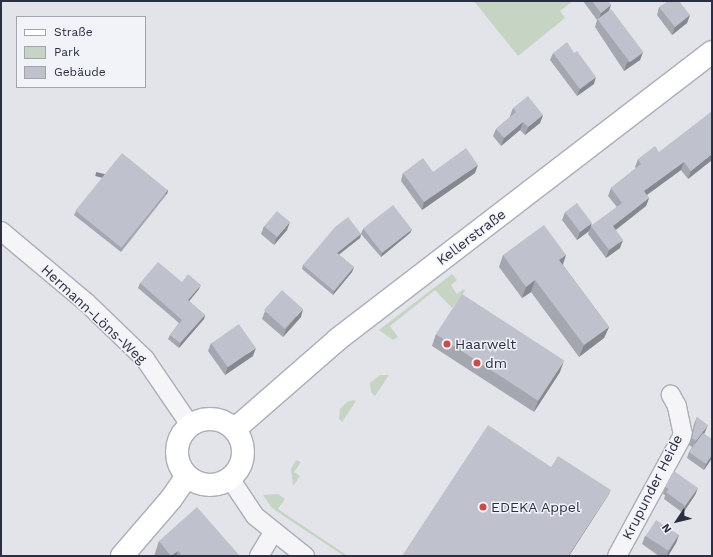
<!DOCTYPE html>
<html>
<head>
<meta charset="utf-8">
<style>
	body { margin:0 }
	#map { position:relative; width:713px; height:557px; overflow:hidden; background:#e2e4ea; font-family:"Work Sans",sans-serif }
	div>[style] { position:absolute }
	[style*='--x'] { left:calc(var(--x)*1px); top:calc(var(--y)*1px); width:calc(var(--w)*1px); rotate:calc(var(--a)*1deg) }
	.green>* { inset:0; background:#c5d4c3 }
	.roads { filter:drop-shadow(1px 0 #abaeb8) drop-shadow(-1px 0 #abaeb8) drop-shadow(0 1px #abaeb8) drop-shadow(0 -1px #abaeb8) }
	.minor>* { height:18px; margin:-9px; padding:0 9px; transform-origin:9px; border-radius:9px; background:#f5f5f8 }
	.secondary>* { height:22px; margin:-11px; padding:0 11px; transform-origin:11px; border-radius:11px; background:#fff }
	.secondary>.ring { margin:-11px; padding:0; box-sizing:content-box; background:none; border:22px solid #fff; border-radius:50% }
	.wall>* { inset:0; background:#a4a7b0 }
	.shaded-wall>* { inset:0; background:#868890; transform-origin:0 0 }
	.building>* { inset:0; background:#bfc2cd; transform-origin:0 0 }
	.dots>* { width:11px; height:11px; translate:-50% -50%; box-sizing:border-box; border:2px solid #f2f3f8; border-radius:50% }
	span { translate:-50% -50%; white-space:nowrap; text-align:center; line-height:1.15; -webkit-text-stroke:3px #f2f3f8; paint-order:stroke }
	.street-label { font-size:14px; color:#2a2f42 }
	.poi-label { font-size:14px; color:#2a2f42 }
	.left { translate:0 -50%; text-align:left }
	.frame { position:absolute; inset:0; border:2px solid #2a2f42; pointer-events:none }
	.legend { position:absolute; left:16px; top:16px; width:130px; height:72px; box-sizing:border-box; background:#f2f3f8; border:1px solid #a2a5af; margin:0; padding:5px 7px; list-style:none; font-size:12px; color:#2a2f42 }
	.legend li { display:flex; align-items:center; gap:8px; height:20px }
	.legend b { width:20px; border:1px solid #a2a5af }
	.north { position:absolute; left:657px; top:501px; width:40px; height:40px; -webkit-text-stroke:3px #f2f3f8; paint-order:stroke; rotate:235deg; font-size:11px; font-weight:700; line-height:16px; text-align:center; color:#2a2f42 }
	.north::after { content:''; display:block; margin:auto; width:14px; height:18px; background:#2a2f42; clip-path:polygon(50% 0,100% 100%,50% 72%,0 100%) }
</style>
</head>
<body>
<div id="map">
	<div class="green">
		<div style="clip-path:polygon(474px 1px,573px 1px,560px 11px,565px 18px,518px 56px)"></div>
		<div style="clip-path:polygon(452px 274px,457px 280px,451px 285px,457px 294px,464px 289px,465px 291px,452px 308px,435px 290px,390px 326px,398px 337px,393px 340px,379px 330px)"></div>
		<div style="clip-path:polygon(380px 375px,389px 375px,375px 396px,371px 392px,370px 383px)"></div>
		<div style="clip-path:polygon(353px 400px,356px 401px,342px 422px,339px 419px,340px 409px,347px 402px)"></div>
		<div style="clip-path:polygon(296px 460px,301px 462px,294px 472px,300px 476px,293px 486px,291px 469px)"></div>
		<div style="clip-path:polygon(278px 494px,285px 499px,278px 509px,348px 556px,344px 556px,285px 517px,271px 507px,263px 495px)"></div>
	</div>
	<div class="roads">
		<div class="minor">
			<div style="--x:1;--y:231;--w:112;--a:39.9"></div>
			<div style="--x:87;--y:303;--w:81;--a:44"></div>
			<div style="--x:145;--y:359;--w:80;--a:55.7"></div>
			<div style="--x:231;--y:480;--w:43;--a:56.3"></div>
			<div style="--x:255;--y:516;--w:64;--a:38.7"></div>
			<div style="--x:259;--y:556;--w:27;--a:-59"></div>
			<div style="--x:617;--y:556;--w:138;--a:-61.4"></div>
			<div style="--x:683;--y:435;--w:30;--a:-102"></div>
			<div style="--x:677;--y:406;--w:13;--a:-119"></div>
		</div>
		<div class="secondary">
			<div class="ring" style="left:177px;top:419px;width:44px;height:44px"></div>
			<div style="--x:235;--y:429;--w:137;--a:-41.1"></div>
			<div style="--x:338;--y:339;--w:471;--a:-37.5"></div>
			<div style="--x:122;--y:556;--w:75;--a:-49.3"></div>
			<div style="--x:171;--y:499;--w:28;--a:-55"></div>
		</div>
	</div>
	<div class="wall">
		<div style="clip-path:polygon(583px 1px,608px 1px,611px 5px,609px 10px,643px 52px,640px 60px,624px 71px,595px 27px,597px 20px)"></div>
		<div style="clip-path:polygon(659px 7px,690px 15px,687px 23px,672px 35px,657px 15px)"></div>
		<div style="clip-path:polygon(553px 53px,594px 84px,577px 96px,550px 60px)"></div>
		<div style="clip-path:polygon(513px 108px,543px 115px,540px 123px,525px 135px,520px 130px,501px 146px,493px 136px,496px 129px,510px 117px,510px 116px)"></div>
		<div style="clip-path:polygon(659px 152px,712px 160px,688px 179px,681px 170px,647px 195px,649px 198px,646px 206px,616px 230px,620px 248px,606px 258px,588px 234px,589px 231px,577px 240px,562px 220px,565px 212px,591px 226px,617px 207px,608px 196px,611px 188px,636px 168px,635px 167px,638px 159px)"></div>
		<div style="clip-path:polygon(433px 172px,475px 173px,422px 210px,401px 181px,403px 173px)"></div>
		<div style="clip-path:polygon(168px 190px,167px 194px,121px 252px,74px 215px,76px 211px)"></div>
		<div style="clip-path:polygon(264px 226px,287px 230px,274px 245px,261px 234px)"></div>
		<div style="clip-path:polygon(363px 229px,412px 229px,410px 233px,381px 257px,361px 234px)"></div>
		<div style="clip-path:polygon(361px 234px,360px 238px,339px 255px,354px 267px,352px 272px,333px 295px,302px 269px,303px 265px)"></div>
		<div style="clip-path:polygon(503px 255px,566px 255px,563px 265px,609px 327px,604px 338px,579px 357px,531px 292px,522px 298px,499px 267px)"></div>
		<div style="clip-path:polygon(182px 282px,199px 289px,189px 301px,205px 315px,204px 319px,179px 348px,168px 339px,170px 335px,179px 323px,138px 288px,140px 283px)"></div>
		<div style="clip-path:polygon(265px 311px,301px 317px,283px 337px,262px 319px)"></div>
		<div style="clip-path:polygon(436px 334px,560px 372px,534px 412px,432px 346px)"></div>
		<div style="clip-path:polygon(211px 343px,253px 356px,225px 375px,208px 351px)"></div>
		<div style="clip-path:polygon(697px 417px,705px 432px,704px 434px,712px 458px,704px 470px,687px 458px,689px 452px,692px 447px,689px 445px,694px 424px)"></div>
		<div style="clip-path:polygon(665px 487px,698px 488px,695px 495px,683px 513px,664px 499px,665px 495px,663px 494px)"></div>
		<div style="clip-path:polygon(679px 535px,676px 543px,668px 556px,659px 556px,642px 544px,645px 536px)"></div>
		<div style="clip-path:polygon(159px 541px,239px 556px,154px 556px)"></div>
	</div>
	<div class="shaded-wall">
		<div style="clip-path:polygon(611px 5px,608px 13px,598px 21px,601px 13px)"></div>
		<div style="clip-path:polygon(690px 15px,687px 23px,672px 35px,675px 27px)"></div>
		<div style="clip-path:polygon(643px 52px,640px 60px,624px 71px,627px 63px)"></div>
		<div style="clip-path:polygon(596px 77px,594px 84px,577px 96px,580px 89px)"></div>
		<div style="clip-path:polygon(543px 115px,540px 123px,525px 135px,528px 127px)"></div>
		<div style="clip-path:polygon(523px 122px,520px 130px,501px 146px,504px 138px)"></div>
		<div style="clip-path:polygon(712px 154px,712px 160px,688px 179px,691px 171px)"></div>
		<div style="clip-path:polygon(684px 162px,681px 170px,641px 199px,644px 191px)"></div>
		<div style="clip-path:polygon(478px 165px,475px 173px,422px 210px,424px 202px)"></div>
		<div style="left:168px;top:190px;width:4px;height:74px;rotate:104deg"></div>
		<div style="clip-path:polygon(649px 198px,646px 206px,610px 234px,613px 226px)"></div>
		<div style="clip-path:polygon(290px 222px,287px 230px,274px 245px,277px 237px)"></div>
		<div style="clip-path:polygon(592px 223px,589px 231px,577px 240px,580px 232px)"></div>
		<div style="clip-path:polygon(412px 229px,410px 233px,381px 257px,382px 253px)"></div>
		<div style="clip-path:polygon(361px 234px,360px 238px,335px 257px,337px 253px)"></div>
		<div style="clip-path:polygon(623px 240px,620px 248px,606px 258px,609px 250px)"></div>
		<div style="clip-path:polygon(566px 255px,562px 266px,559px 260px)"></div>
		<div style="clip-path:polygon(354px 267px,352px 272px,333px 295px,334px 291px)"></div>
		<div style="clip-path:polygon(535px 280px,531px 292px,522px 298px,526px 287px)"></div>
		<div style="clip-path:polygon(201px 285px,199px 289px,186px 305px,188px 300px)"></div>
		<div style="clip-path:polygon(303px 309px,301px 317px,283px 337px,286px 329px)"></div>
		<div style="clip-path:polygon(205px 315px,204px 319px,179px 348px,180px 343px)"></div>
		<div style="clip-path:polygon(609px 327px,604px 338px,579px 357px,584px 345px)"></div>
		<div style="clip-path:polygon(256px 348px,253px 356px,225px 375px,228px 367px)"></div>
		<div style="clip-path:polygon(564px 361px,560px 372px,534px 412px,538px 401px)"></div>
		<div style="clip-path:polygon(708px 425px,705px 432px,694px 448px,696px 441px)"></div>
		<div style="clip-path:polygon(712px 455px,712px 458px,704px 470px,706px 464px)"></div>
		<div style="clip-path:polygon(698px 488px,695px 495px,683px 513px,685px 506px)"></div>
		<div style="clip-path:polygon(611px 490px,609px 494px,569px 556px,568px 556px)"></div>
		<div style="clip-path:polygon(679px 535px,676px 543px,668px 556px,667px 556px,668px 552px)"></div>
		<div style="clip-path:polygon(178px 551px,176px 556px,171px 556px)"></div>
	</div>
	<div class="building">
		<div style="clip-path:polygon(592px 1px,608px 1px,611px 5px,601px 13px)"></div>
		<div style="clip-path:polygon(668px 1px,679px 1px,690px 15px,675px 27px,659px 7px)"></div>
		<div style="left:611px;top:9px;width:54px;height:17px;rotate:53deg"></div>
		<div style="clip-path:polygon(567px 42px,574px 53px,577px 51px,596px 77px,580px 89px,553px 53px)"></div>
		<div style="clip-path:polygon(528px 96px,543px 115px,528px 127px,523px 122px,504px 138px,496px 129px,516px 112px,513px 108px)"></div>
		<div style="clip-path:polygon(712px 111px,712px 154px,691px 171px,684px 162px,644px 191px,649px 198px,613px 226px,623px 240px,609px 250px,591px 226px,622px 203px,611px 188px,641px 164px,638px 159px,655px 146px,659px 152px)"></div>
		<div style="clip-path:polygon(466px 148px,478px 165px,424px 202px,403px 173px,423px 158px,433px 172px)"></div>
		<div style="left:122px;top:153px;width:59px;height:74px;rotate:39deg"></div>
		<div style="left:577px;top:203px;width:25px;height:15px;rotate:53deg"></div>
		<div style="left:393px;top:205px;width:31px;height:38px;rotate:52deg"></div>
		<div style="left:277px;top:211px;width:17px;height:20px;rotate:40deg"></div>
		<div style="clip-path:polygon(348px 217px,361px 234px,337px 253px,354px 267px,334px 291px,303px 265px,335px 227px)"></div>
		<div style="clip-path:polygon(544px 225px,566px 255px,559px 260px,609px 327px,584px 345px,535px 280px,526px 287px,503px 255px)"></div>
		<div style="clip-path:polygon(158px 262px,182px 282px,188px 274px,201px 285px,188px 300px,205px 315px,180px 343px,170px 335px,182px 320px,140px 283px)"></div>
		<div style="left:282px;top:290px;width:28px;height:27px;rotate:42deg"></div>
		<div style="left:462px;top:294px;width:122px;height:48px;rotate:33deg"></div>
		<div style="left:239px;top:324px;width:29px;height:34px;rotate:55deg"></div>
		<div style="clip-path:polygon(697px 417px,708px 425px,696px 441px,692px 438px)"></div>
		<div style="clip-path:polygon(488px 425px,551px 467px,558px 456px,611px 490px,568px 556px,402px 556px)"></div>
		<div style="clip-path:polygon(703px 433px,712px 439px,712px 455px,706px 464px,689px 452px)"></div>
		<div style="clip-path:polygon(674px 471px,698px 488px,685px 506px,666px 492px,669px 489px,665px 487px)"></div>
		<div style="clip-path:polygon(197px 507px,239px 555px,238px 556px,182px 556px,178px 551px,171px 556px,159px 541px)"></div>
		<div style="left:656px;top:520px;width:27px;height:19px;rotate:33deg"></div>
	</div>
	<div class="dots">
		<div style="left:447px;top:344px;background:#ce4948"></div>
		<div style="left:477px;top:363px;background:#ce4948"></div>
		<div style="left:483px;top:507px;background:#ce4948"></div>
	</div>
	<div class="street-label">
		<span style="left:471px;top:237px;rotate:-37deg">Kellerstraße</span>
		<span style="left:94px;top:314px;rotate:43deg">Hermann-Löns-Weg</span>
		<span style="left:652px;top:487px;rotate:-63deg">Krupunder Heide</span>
	</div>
	<div class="poi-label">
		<span class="left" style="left:455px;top:344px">Haarwelt</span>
		<span class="left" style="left:485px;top:363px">dm</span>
		<span class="left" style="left:491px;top:507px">EDEKA Appel</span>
	</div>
	<div class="frame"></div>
	<ul class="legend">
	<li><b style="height:5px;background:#fff"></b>Straße</li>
	<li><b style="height:11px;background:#c5d4c3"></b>Park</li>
	<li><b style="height:11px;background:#bfc2cd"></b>Gebäude</li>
	</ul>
	<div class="north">N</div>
</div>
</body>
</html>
